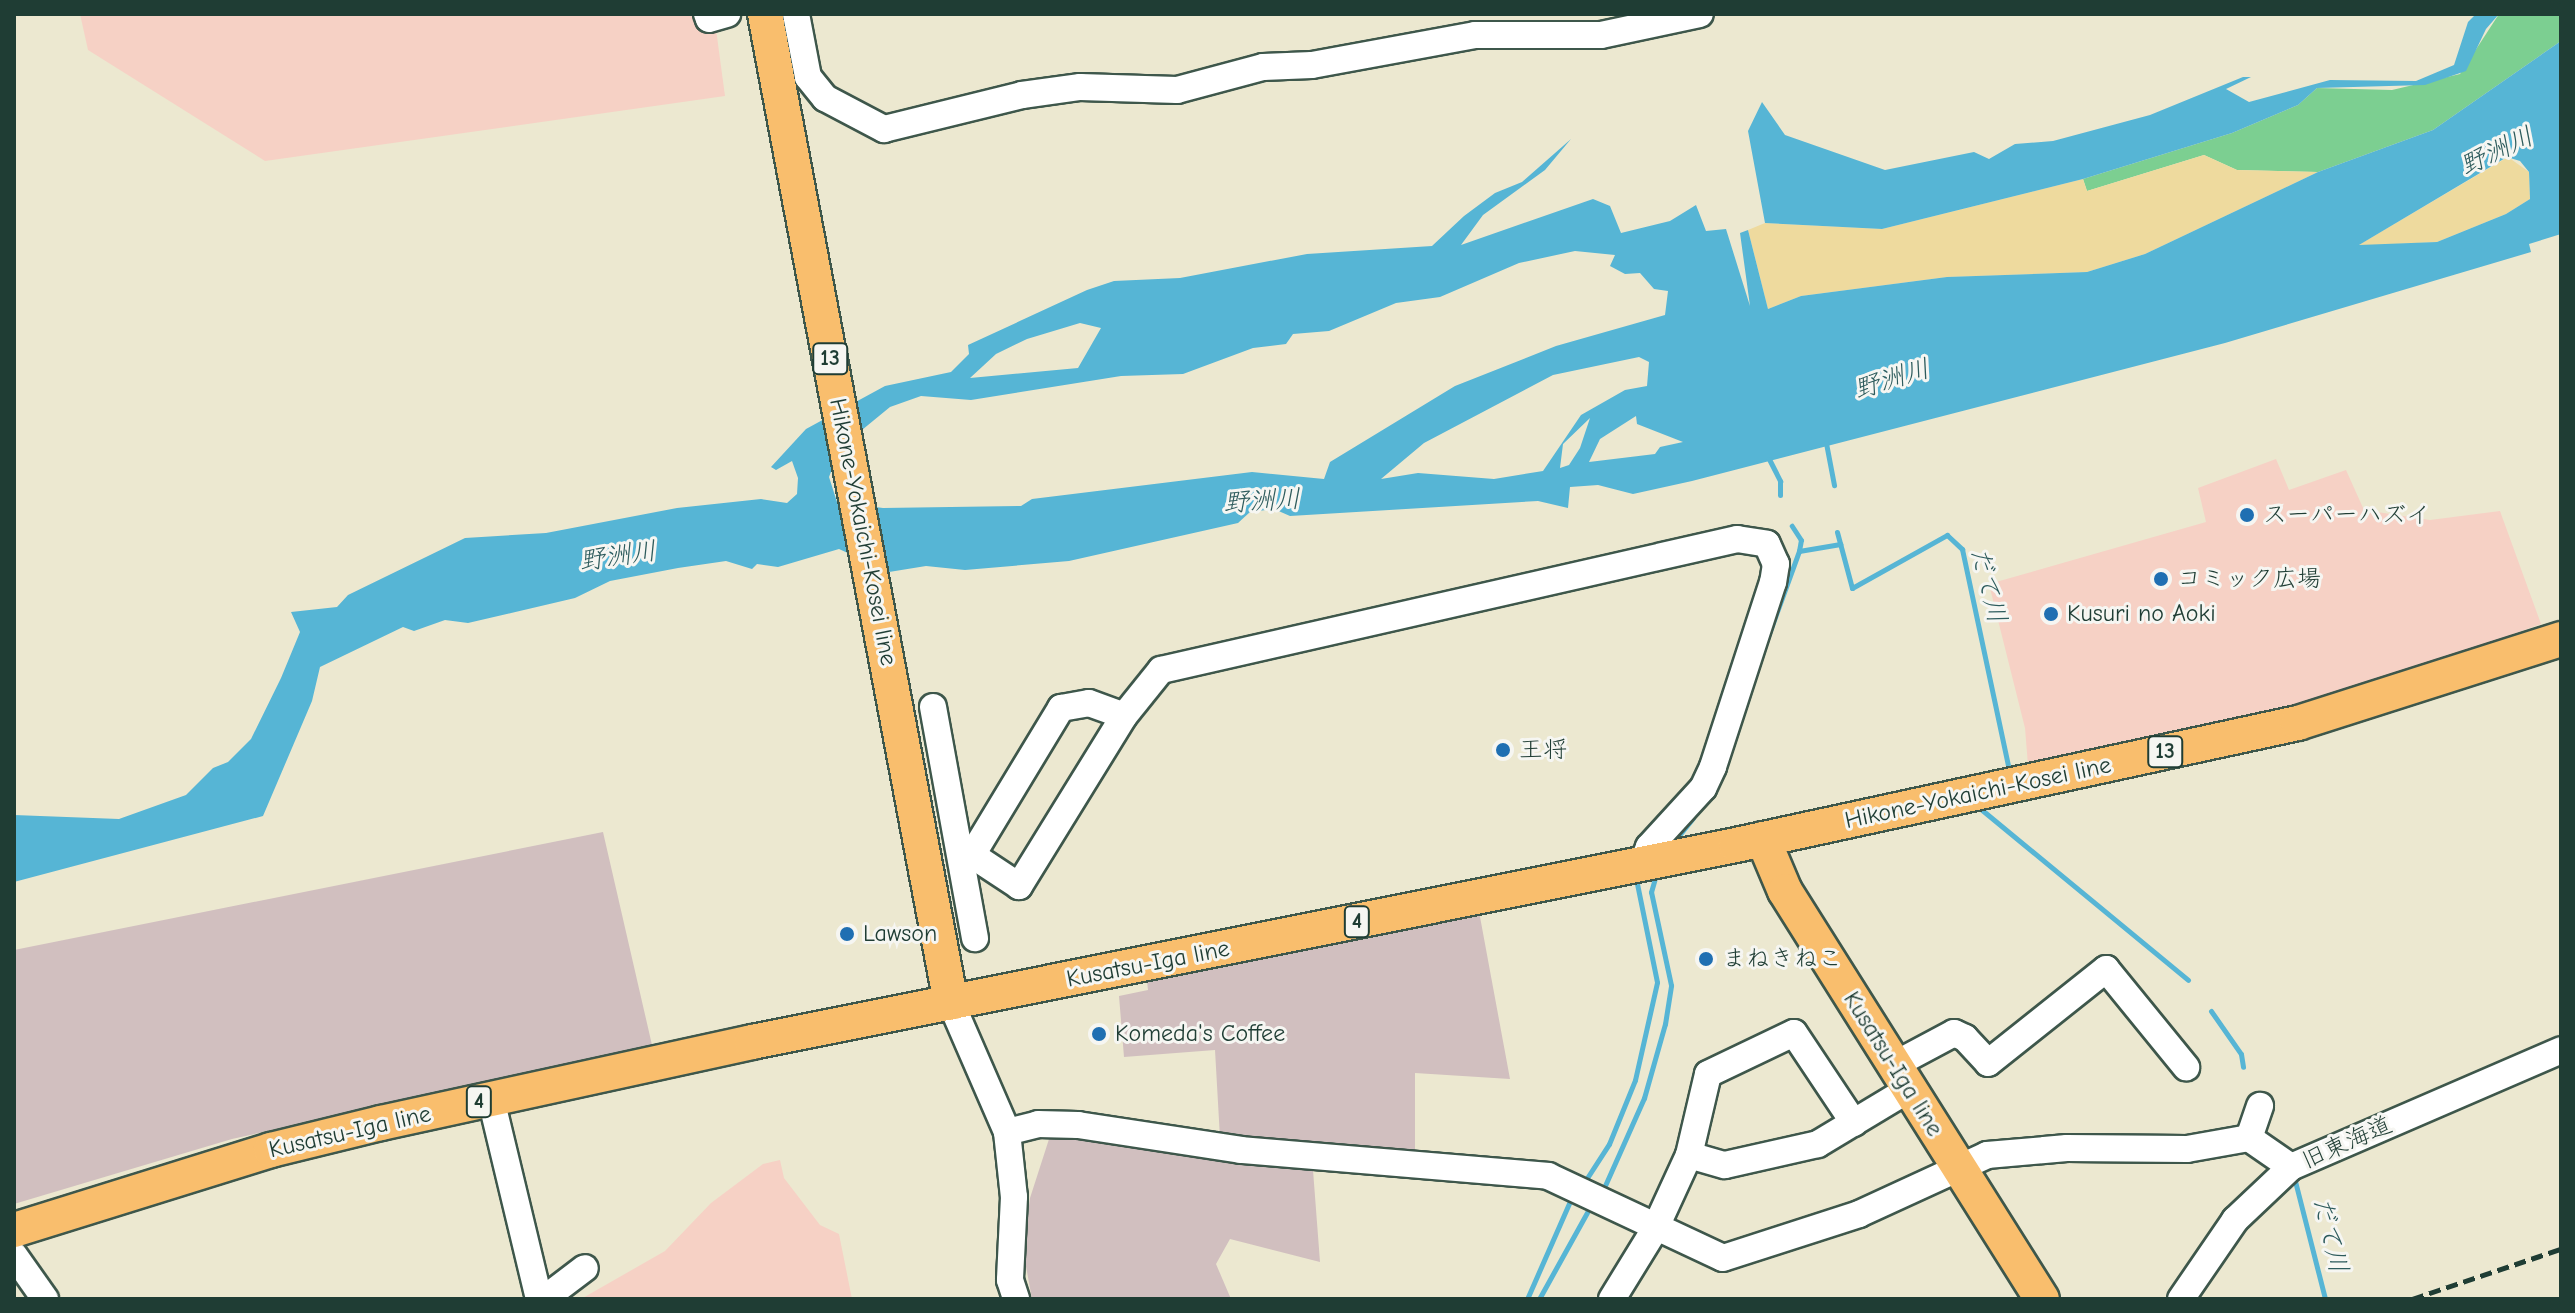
<!DOCTYPE html>
<html>
<head>
<meta charset="utf-8">
<style>
	body { margin:0 }
	#map { position:relative; width:2575px; height:1313px; overflow:hidden; background:#ece8d0; font-family:"Comic Neue","Klee One",sans-serif }
	div>[style] { position:absolute }
	[style*='--x'] { left:calc(var(--x)*1px); top:calc(var(--y)*1px); width:calc(var(--w)*1px); rotate:calc(var(--a)*1deg) }
	.built>* { inset:0; background:#f6d1c5 }
	.industrial>* { inset:0; background:#d1bfbf }
	.green>* { inset:0; background:#7ccf91 }
	.sand>* { inset:0; background:#eeda9e }
	.water>* { inset:0; background:#56b5d5 }
	.stream>* { height:5px; margin:-2.5px; padding:0 2.5px; transform-origin:2.5px; border-radius:2.5px; background:#56b5d5 }
	.roads { filter:drop-shadow(2px 0 #3e574b) drop-shadow(-2px 0 #3e574b) drop-shadow(0 2px #3e574b) drop-shadow(0 -2px #3e574b) }
	.minor>* { height:26px; margin:-13px; padding:0 13px; transform-origin:13px; border-radius:13px; background:#fff }
	.major>* { height:34px; margin:-17px; padding:0 17px; transform-origin:17px; border-radius:17px; background:#f9be6d }
	.rail>* { height:5px; margin-top:-2.5px; transform-origin:0; background:repeating-linear-gradient(90deg,#1f3d34 0 12px,transparent 0 18px) }
	.dots>* { width:22px; height:22px; translate:-50% -50%; box-sizing:border-box; border:4px solid #f6f6f2; border-radius:50% }
	span { translate:-50% -50%; white-space:nowrap; text-align:center; line-height:1.15; -webkit-text-stroke:6px #f6f6f2; paint-order:stroke }
	.shield-label span { padding:2px 6px; background:#f6f6f2; border:2px solid; border-radius:6px; -webkit-text-stroke-width:0 }
	.shield-label { font-size:22px; color:#1f3d34; font-weight:700 }
	.poi-label { font-size:24px; color:#1f3d34 }
	.left { translate:0 -50%; text-align:left }
	.street-label { font-size:24px; color:#1f3d34 }
	.water-label { font-size:26px; color:#2d5b5c; font-style:italic }
	.frame { position:absolute; inset:0; border:16px solid #1f3d34; pointer-events:none }
</style>
</head>
<body>
<div id="map">
	<div class="built">
		<div style="clip-path:polygon(80px 14px,714px 14px,725px 96px,265px 161px,88px 50px)"></div>
		<div style="clip-path:polygon(2276px 459px,2289px 490px,2346px 470px,2364px 510px,2430px 520px,2500px 511px,2541px 624px,2403px 674px,2245px 718px,2028px 765px,2025px 728px,1989px 584px,2206px 522px,2198px 488px)"></div>
		<div style="clip-path:polygon(780px 1160px,784px 1178px,820px 1225px,839px 1234px,852px 1299px,581px 1299px,665px 1251px,711px 1203px,763px 1164px)"></div>
	</div>
	<div class="industrial">
		<div style="clip-path:polygon(603px 832px,652px 1045px,232px 1139px,14px 1204px,14px 950px)"></div>
		<div style="clip-path:polygon(1478px 906px,1510px 1079px,1415px 1073px,1415px 1154px,1220px 1138px,1215px 1050px,1124px 1057px,1119px 996px,1148px 990px,1147px 981px)"></div>
		<div style="clip-path:polygon(1083px 1131px,1313px 1170px,1320px 1262px,1230px 1239px,1216px 1264px,1231px 1299px,1032px 1299px,1023px 1250px,1030px 1198px,1050px 1136px)"></div>
	</div>
	<div class="green">
		<div style="clip-path:polygon(2499px 14px,2561px 14px,2561px 41px,2433px 130px,2318px 172px,2237px 170px,2204px 155px,2087px 191px,2083px 179px,2232px 133px,2298px 105px,2317px 88px,2392px 90px,2460px 74px)"></div>
	</div>
	<div class="sand">
		<div style="clip-path:polygon(2204px 155px,2237px 170px,2318px 172px,2145px 254px,2087px 272px,1947px 277px,1801px 296px,1768px 309px,1748px 230px,1765px 223px,1882px 229px,2083px 179px,2087px 191px)"></div>
		<div style="clip-path:polygon(2508px 157px,2529px 172px,2530px 199px,2506px 214px,2437px 242px,2357px 246px)"></div>
	</div>
	<div class="water">
		<div style="clip-path:polygon(2476px 14px,2499px 14px,2486px 29px,2466px 71px,2425px 85px,2317px 88px,2298px 105px,2232px 133px,2083px 179px,1882px 229px,1765px 223px,1748px 131px,1762px 102px,1785px 135px,1885px 170px,1974px 152px,1989px 159px,2015px 144px,2053px 141px,2150px 115px,2243px 77px,2251px 77px,2226px 89px,2249px 102px,2330px 80px,2416px 81px,2454px 65px,2468px 22px)"></div>
		<div style="clip-path:polygon(evenodd,2561px 41px,2561px 234px,2529px 244px,2531px 252px,2225px 343px,1692px 481px,1633px 494px,1598px 485px,1570px 487px,1568px 508px,1538px 501px,1290px 516px,1274px 509px,1250px 512px,1238px 523px,1069px 561px,965px 570px,926px 566px,889px 572px,839px 549px,778px 567px,757px 564px,752px 569px,726px 561px,678px 568px,610px 581px,575px 598px,468px 623px,445px 620px,414px 631px,403px 627px,320px 667px,312px 701px,263px 816px,14px 882px,14px 815px,119px 819px,186px 795px,213px 768px,228px 762px,251px 739px,281px 678px,300px 632px,291px 612px,337px 607px,348px 595px,465px 538px,546px 533px,677px 508px,761px 499px,787px 503px,797px 494px,798px 478px,792px 461px,776px 470px,771px 467px,806px 429px,885px 386px,951px 372px,969px 354px,968px 345px,1087px 290px,1114px 281px,1180px 278px,1307px 254px,1432px 246px,1464px 216px,1495px 193px,1522px 182px,1571px 139px,1545px 170px,1483px 215px,1461px 245px,1593px 199px,1610px 206px,1621px 233px,1670px 221px,1696px 205px,1706px 231px,1726px 229px,1750px 306px,1740px 233px,1748px 230px,1768px 309px,1801px 296px,1947px 277px,2087px 272px,2145px 254px,2318px 172px,2433px 130px,2561px 41px,2507px 157px,2520px 161px,2529px 172px,2530px 199px,2506px 214px,2437px 242px,2359px 245px,2507px 157px,2561px 41px,1575px 251px,1615px 255px,1610px 266px,1625px 274px,1640px 273px,1654px 289px,1668px 291px,1665px 315px,1556px 346px,1455px 386px,1330px 462px,1324px 479px,1252px 472px,1032px 499px,1021px 506px,883px 508px,837px 502px,829px 477px,840px 448px,890px 407px,921px 396px,971px 400px,1121px 376px,1183px 374px,1253px 348px,1286px 344px,1293px 334px,1329px 331px,1396px 303px,1440px 297px,1519px 263px,1575px 251px,2561px 41px,1080px 323px,1101px 328px,1078px 368px,970px 378px,996px 354px,1027px 339px,1080px 323px,2561px 41px,1639px 357px,1649px 362px,1647px 386px,1625px 390px,1581px 415px,1543px 471px,1494px 479px,1418px 473px,1381px 479px,1424px 443px,1553px 375px,1639px 357px,2561px 41px,1636px 416px,1637px 424px,1683px 442px,1660px 447px,1655px 454px,1589px 462px,1600px 439px,1636px 416px,2561px 41px,1590px 418px,1580px 448px,1569px 465px,1560px 468px,1563px 444px,1590px 418px)"></div>
	</div>
	<div class="stream">
		<div style="--x:1826;--y:443;--w:43;--a:79.2"></div>
		<div style="--x:1769;--y:459;--w:25;--a:63"></div>
		<div style="--x:1780;--y:481;--w:14;--a:90"></div>
		<div style="--x:1837;--y:532;--w:58;--a:75"></div>
		<div style="--x:1852;--y:588;--w:109;--a:-29.2"></div>
		<div style="--x:1947;--y:535;--w:21;--a:43"></div>
		<div style="--x:1962;--y:549;--w:222;--a:78"></div>
		<div style="--x:1799;--y:551;--w:42;--a:-9.7"></div>
		<div style="--x:1766;--y:642;--w:97;--a:-70.1"></div>
		<div style="--x:1799;--y:551;--w:11;--a:-80"></div>
		<div style="--x:1801;--y:540;--w:17;--a:-123"></div>
		<div style="--x:1711;--y:732;--w:53;--a:-72.6"></div>
		<div style="--x:1982;--y:810;--w:267;--a:39.5"></div>
		<div style="--x:1676;--y:839;--w:27;--a:-51"></div>
		<div style="--x:2211;--y:1011;--w:52;--a:55.1"></div>
		<div style="--x:2241;--y:1054;--w:13;--a:81"></div>
		<div style="--x:1587;--y:1178;--w:40;--a:-57.1"></div>
		<div style="--x:1609;--y:1144;--w:69;--a:-67.9"></div>
		<div style="--x:1635;--y:1080;--w:100;--a:-77.3"></div>
		<div style="--x:1657;--y:982;--w:105;--a:-101.5"></div>
		<div style="--x:2295;--y:1181;--w:122;--a:75.7"></div>
		<div style="--x:1603;--y:1190;--w:101;--a:-66"></div>
		<div style="--x:1644;--y:1098;--w:77;--a:-74.2"></div>
		<div style="--x:1665;--y:1024;--w:39;--a:-81"></div>
		<div style="--x:1671;--y:985;--w:95;--a:-102.1"></div>
		<div style="--x:1651;--y:892;--w:15;--a:-74"></div>
		<div style="--x:1527;--y:1299;--w:109;--a:-66.3"></div>
		<div style="--x:1539;--y:1299;--w:107;--a:-61"></div>
	</div>
	<div class="roads">
		<div class="minor">
			<div style="--x:707;--y:14;--w:5;--a:68"></div>
			<div style="--x:709;--y:19;--w:19;--a:-16"></div>
			<div style="--x:796;--y:14;--w:64;--a:79.2"></div>
			<div style="--x:808;--y:77;--w:27;--a:51"></div>
			<div style="--x:825;--y:98;--w:67;--a:27.7"></div>
			<div style="--x:884;--y:129;--w:142;--a:-13.8"></div>
			<div style="--x:1022;--y:95;--w:59;--a:-7.9"></div>
			<div style="--x:1080;--y:87;--w:97;--a:1.8"></div>
			<div style="--x:1177;--y:90;--w:89;--a:-15"></div>
			<div style="--x:1263;--y:67;--w:49;--a:-2.3"></div>
			<div style="--x:1312;--y:65;--w:166;--a:-10.4"></div>
			<div style="--x:1475;--y:35;--w:126;--a:0"></div>
			<div style="--x:1601;--y:35;--w:101;--a:-12"></div>
			<div style="--x:1089;--y:703;--w:37;--a:20"></div>
			<div style="--x:1124;--y:716;--w:200;--a:121.7"></div>
			<div style="--x:1019;--y:886;--w:56;--a:-146.6"></div>
			<div style="--x:972;--y:855;--w:172;--a:-58.8"></div>
			<div style="--x:1061;--y:708;--w:28;--a:-10"></div>
			<div style="--x:933;--y:707;--w:235;--a:79.7"></div>
			<div style="--x:1124;--y:716;--w:59;--a:-51.2"></div>
			<div style="--x:1161;--y:670;--w:591;--a:-12.81"></div>
			<div style="--x:1737;--y:539;--w:30;--a:9"></div>
			<div style="--x:1767;--y:544;--w:22;--a:66"></div>
			<div style="--x:1776;--y:564;--w:18;--a:99"></div>
			<div style="--x:1773;--y:582;--w:194;--a:108"></div>
			<div style="--x:1713;--y:767;--w:23;--a:115"></div>
			<div style="--x:1703;--y:788;--w:80;--a:132.5"></div>
			<div style="--x:1649;--y:847;--w:18;--a:112"></div>
			<div style="--x:951;--y:1003;--w:141;--a:66.5"></div>
			<div style="--x:1007;--y:1132;--w:65;--a:83.9"></div>
			<div style="--x:1014;--y:1197;--w:83;--a:92.8"></div>
			<div style="--x:1010;--y:1280;--w:20;--a:72"></div>
			<div style="--x:1894;--y:1065;--w:68;--a:-28.1"></div>
			<div style="--x:1954;--y:1033;--w:12;--a:24"></div>
			<div style="--x:1965;--y:1038;--w:34;--a:47"></div>
			<div style="--x:1988;--y:1063;--w:151;--a:-38.5"></div>
			<div style="--x:2106;--y:969;--w:127;--a:50.8"></div>
			<div style="--x:491;--y:1099;--w:206;--a:76.5"></div>
			<div style="--x:1007;--y:1132;--w:32;--a:-14"></div>
			<div style="--x:1038;--y:1124;--w:40;--a:1.4"></div>
			<div style="--x:1078;--y:1125;--w:165;--a:8.7"></div>
			<div style="--x:1241;--y:1150;--w:308;--a:4.8"></div>
			<div style="--x:1548;--y:1176;--w:193;--a:25.1"></div>
			<div style="--x:1723;--y:1258;--w:143;--a:-17.9"></div>
			<div style="--x:1859;--y:1214;--w:141;--a:-24.7"></div>
			<div style="--x:1987;--y:1155;--w:80;--a:-5"></div>
			<div style="--x:2067;--y:1148;--w:120;--a:0.5"></div>
			<div style="--x:2187;--y:1149;--w:63;--a:-10.1"></div>
			<div style="--x:2249;--y:1138;--w:51;--a:34.6"></div>
			<div style="--x:2249;--y:1138;--w:34;--a:-71"></div>
			<div style="--x:1689;--y:1155;--w:37;--a:16"></div>
			<div style="--x:1725;--y:1165;--w:95;--a:-12.7"></div>
			<div style="--x:1818;--y:1144;--w:106;--a:-31.1"></div>
			<div style="--x:14;--y:1255;--w:54;--a:54.8"></div>
			<div style="--x:544;--y:1299;--w:51;--a:-37.1"></div>
			<div style="--x:1612;--y:1299;--w:82;--a:-58.4"></div>
			<div style="--x:1655;--y:1229;--w:81;--a:-65.3"></div>
			<div style="--x:1689;--y:1155;--w:83;--a:-76.8"></div>
			<div style="--x:1708;--y:1074;--w:95;--a:-25.5"></div>
			<div style="--x:1794;--y:1033;--w:108;--a:56.3"></div>
			<div style="--x:2181;--y:1299;--w:96;--a:-55.6"></div>
			<div style="--x:2235;--y:1220;--w:77;--a:-43.4"></div>
			<div style="--x:2291;--y:1167;--w:294;--a:-23.4"></div>
		</div>
		<div class="major">
			<div style="--x:765;--y:14;--w:1006;--a:79.35"></div>
			<div style="--x:1763;--y:839;--w:56;--a:67.1"></div>
			<div style="--x:1785;--y:891;--w:482;--a:57.8"></div>
			<div style="--x:14;--y:1230;--w:269;--a:-17.3"></div>
			<div style="--x:271;--y:1150;--w:113;--a:-13.8"></div>
			<div style="--x:381;--y:1123;--w:380;--a:-12.3"></div>
			<div style="--x:752;--y:1042;--w:1004;--a:-11.32"></div>
			<div style="--x:1736;--y:845;--w:575;--a:-12.25"></div>
			<div style="--x:2298;--y:723;--w:276;--a:-17.7"></div>
		</div>
	</div>
	<div class="rail">
		<div style="--x:2412;--y:1299;--w:157;--a:-18.6"></div>
	</div>
	<div class="dots">
		<div style="left:2247px;top:515px;background:#1f6fb2"></div>
		<div style="left:2161px;top:579px;background:#1f6fb2"></div>
		<div style="left:2051px;top:614px;background:#1f6fb2"></div>
		<div style="left:1503px;top:750px;background:#1f6fb2"></div>
		<div style="left:847px;top:934px;background:#1f6fb2"></div>
		<div style="left:1706px;top:959px;background:#1f6fb2"></div>
		<div style="left:1099px;top:1034px;background:#1f6fb2"></div>
	</div>
	<div class="shield-label">
		<span style="left:830px;top:359px">13</span>
		<span style="left:2165px;top:752px">13</span>
		<span style="left:1357px;top:922px">4</span>
		<span style="left:479px;top:1102px">4</span>
	</div>
	<div class="poi-label">
		<span class="left" style="left:2263px;top:515px">スーパーハズイ</span>
		<span class="left" style="left:2177px;top:579px">コミック広場</span>
		<span class="left" style="left:2067px;top:614px">Kusuri no Aoki</span>
		<span class="left" style="left:1519px;top:750px">王将</span>
		<span class="left" style="left:863px;top:934px">Lawson</span>
		<span class="left" style="left:1722px;top:959px">まねきねこ</span>
		<span class="left" style="left:1115px;top:1034px">Komeda's Coffee</span>
	</div>
	<div class="street-label">
		<span style="left:863px;top:532px;rotate:79deg">Hikone-Yokaichi-Kosei line</span>
		<span style="left:1978px;top:793px;rotate:-12deg">Hikone-Yokaichi-Kosei line</span>
		<span style="left:1148px;top:964px;rotate:-11deg">Kusatsu-Iga line</span>
		<span style="left:1893px;top:1064px;rotate:58deg">Kusatsu-Iga line</span>
		<span style="left:350px;top:1132px;rotate:-13deg">Kusatsu-Iga line</span>
		<span style="left:2347px;top:1143px;rotate:-24deg">旧東海道</span>
	</div>
	<div class="water-label">
		<span style="left:2497px;top:152px;rotate:-25deg">野洲川</span>
		<span style="left:1892px;top:380px;rotate:-17deg">野洲川</span>
		<span style="left:1262px;top:502px;rotate:-3deg">野洲川</span>
		<span style="left:618px;top:557px;rotate:-8deg">野洲川</span>
		<span style="left:1987px;top:585px;rotate:75deg">だて川</span>
		<span style="left:2329px;top:1235px;rotate:76deg">だて川</span>
	</div>
	<div class="frame"></div>
</div>
</body>
</html>
